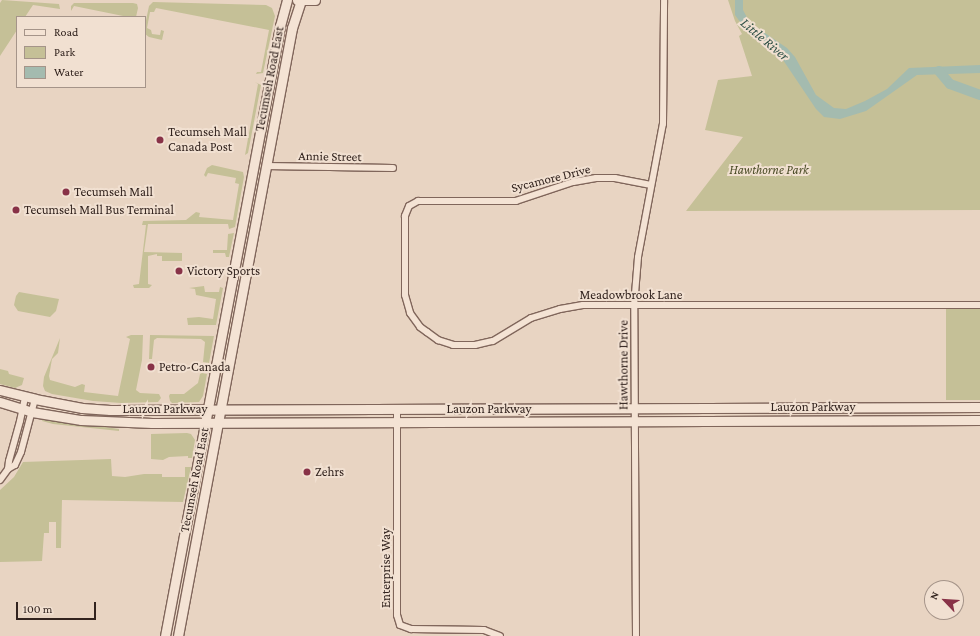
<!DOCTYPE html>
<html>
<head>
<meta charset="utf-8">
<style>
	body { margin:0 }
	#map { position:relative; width:980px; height:636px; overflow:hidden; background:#e8d4c2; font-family:"Crimson Pro",serif }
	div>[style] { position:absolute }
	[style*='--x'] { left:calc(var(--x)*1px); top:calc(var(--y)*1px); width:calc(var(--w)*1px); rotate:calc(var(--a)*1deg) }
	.green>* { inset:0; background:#c5c097; transform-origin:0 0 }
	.water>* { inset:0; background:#a4bbaf }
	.river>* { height:10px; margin:-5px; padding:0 5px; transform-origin:5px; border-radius:5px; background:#a4bbaf }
	.roads { filter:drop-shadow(1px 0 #80665b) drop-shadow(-1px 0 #80665b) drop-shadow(0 1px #80665b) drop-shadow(0 -1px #80665b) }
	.street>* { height:6px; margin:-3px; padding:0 3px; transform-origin:3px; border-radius:3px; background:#f4e3d4 }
	.secondary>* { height:9px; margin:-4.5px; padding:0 4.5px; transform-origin:4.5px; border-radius:4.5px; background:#f4e3d4 }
	.dots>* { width:11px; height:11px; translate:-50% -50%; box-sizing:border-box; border:2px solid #f1e0d1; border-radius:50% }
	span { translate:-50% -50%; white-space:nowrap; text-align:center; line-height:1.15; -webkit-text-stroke:4px #f1e0d1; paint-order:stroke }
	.street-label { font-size:13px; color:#32231e }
	.poi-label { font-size:13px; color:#32231e }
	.left { translate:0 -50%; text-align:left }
	.park-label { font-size:13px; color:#4b4c27; font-style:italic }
	.water-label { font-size:14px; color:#2f5046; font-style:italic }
	.legend { position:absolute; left:16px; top:16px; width:130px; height:72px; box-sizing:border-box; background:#f1e0d1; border:1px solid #a59489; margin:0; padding:5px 7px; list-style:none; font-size:12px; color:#32231e }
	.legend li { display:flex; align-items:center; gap:8px; height:20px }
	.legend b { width:20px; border:1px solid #a59489 }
	.north { position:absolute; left:924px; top:580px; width:40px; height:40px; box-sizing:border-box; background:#f1e0d1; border:1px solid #a59489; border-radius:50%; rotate:295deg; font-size:11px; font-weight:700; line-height:16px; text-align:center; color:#32231e }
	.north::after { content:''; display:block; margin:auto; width:14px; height:18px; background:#883247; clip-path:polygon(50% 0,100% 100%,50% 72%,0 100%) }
	.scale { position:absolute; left:16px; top:602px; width:80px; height:18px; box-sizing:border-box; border:2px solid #32231e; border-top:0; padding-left:5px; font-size:12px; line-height:14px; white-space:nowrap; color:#32231e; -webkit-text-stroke:3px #f1e0d1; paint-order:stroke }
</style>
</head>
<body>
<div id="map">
	<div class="green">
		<div style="clip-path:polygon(2px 0,59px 4px,60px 9px,33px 5px,25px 17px,17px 17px,17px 30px,0 56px,0 3px)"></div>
		<div style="clip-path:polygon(728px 0,980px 0,980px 210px,686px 211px,743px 137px,705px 130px,718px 80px,752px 76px,739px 36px,742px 34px,735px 21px)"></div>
		<div style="clip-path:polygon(153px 2px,266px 5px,272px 8px,275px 16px,263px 73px,256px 74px,257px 72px,261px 72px,269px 30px,156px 8px,154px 12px,150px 12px,147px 28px,151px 30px,152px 34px,160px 35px,161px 30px,164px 31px,162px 40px,149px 37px,145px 34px,145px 25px,149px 6px)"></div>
		<div style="clip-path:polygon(74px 3px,133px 3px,137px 4px,138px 8px,136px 17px,128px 17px,74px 6px,71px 11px,71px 6px)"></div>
		<div style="clip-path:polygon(255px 82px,261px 85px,248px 153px,245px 155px,258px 84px)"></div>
		<div style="clip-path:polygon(212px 165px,243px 172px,244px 177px,235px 227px,229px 229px,228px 224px,148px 224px,144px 252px,182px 253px,182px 261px,162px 261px,162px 256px,157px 256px,157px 254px,148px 256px,148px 284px,152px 285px,149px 288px,134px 288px,133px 285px,139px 284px,146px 225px,142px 225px,143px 221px,186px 220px,196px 212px,200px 213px,199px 217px,233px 220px,239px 184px,235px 183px,236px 178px,208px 173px,206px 177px,204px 175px,207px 168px)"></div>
		<div style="clip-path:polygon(234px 233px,229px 257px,226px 257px,225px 253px,213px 253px,213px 250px,227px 250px,228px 234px)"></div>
		<div style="clip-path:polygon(204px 286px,205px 292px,219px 292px,220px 287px,223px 288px,216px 325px,188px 325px,187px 318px,199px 317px,213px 319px,216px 299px,196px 295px,195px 289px,189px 288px)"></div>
		<div style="clip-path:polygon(19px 292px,59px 299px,56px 311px,50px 317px,18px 311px,14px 305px,16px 296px)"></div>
		<div style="left:980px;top:307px;width:93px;height:34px;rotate:90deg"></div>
		<div style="clip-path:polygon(131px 335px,143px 335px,142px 360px,136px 390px,140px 393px,159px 394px,161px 398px,158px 402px,121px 403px,93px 401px,52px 394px,45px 391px,43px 386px,44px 377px,60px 338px,58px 353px,52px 359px,49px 376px,50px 380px,75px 387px,82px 384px,85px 385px,84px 392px,118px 396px,130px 339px,126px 337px)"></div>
		<div style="clip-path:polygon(150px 335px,214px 336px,209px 363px,203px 362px,205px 342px,201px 339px,157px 338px,154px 340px,152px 359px,149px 359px)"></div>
		<div style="clip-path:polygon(0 369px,8px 371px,9px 374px,24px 378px,22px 385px,15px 388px,0 384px)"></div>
		<div style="clip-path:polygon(202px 373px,207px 374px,203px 396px,199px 402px,172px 403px,170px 401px,169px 396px,170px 394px,184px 394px,198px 383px,200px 374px)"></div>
		<div style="clip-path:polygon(43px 418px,119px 429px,119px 431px,53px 424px,42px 421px)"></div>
		<div style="clip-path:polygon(187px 433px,191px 434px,195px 440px,192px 458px,188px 458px,188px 456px,169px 457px,163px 460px,151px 459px,151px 434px)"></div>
		<div style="clip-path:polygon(111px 459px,112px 476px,125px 477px,144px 474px,162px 474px,162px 477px,185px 477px,185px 467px,191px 467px,183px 502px,62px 500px,61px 548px,56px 548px,56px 522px,49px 522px,49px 533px,44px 533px,42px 561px,0 562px,0 490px,14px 477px,23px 462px)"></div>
	</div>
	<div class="water">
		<div style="clip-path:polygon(735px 0,743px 0,743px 10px,750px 23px,787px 48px,795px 57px,816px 95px,834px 108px,846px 109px,865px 101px,887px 89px,909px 68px,980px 65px,980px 73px,917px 75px,866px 111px,840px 119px,824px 117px,816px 109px,777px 51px,746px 30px,735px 15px)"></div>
	</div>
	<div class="river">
		<div style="--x:939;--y:71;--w:17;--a:50"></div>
		<div style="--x:950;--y:84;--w:32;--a:20"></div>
	</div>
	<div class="roads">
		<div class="street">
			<div style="--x:266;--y:166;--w:127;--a:0.9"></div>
			<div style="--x:651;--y:185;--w:37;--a:-169"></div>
			<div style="--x:615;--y:178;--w:19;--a:180"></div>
			<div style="--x:596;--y:178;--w:23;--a:170"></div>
			<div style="--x:573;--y:182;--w:60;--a:161.6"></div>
			<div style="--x:516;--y:201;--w:98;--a:180"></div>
			<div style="--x:418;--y:201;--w:10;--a:151"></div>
			<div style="--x:409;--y:206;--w:11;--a:112"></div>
			<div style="--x:405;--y:216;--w:79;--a:90"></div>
			<div style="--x:405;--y:295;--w:19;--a:74"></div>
			<div style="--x:410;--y:313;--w:17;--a:54"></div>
			<div style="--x:420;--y:327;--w:9;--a:36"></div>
			<div style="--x:427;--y:332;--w:14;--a:36"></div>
			<div style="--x:438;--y:340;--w:16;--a:18"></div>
			<div style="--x:453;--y:345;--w:22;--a:0"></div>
			<div style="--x:475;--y:345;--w:18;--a:-13"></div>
			<div style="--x:493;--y:341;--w:44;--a:-31.2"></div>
			<div style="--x:531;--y:318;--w:30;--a:-17"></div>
			<div style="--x:560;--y:309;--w:23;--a:-10"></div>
			<div style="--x:583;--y:305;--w:397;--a:0"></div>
			<div style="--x:397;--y:409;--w:206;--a:90"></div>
			<div style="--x:397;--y:615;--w:10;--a:73"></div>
			<div style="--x:400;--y:625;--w:12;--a:20"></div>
			<div style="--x:411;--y:629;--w:73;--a:0.8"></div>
			<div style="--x:484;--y:630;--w:17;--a:21"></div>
			<div style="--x:8;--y:469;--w:8;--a:-83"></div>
			<div style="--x:9;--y:461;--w:41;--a:-74.6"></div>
			<div style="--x:20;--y:421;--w:25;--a:-78"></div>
			<div style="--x:0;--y:480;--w:14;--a:-54"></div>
			<div style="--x:8;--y:469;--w:8;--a:-30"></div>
			<div style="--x:15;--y:465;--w:14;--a:-65"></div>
			<div style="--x:21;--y:452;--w:55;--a:-75.2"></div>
			<div style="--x:636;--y:636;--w:330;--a:-90.3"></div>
			<div style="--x:634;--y:306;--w:49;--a:-85.3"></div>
			<div style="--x:638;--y:257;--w:135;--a:-79.4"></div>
			<div style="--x:663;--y:124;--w:124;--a:-89.5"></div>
		</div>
		<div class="secondary">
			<div style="--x:297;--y:0;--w:18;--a:0"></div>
			<div style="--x:0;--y:390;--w:36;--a:14"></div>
			<div style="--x:35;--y:399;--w:48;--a:10.8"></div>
			<div style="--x:82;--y:408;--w:28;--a:4"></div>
			<div style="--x:110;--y:410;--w:870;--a:-0.2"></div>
			<div style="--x:0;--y:402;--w:34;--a:17"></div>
			<div style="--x:32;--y:412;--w:50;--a:9.3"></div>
			<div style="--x:81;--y:420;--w:71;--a:2.4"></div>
			<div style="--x:152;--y:423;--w:828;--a:-0.21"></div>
			<div style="--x:165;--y:636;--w:621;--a:-79.32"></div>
			<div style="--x:280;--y:26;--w:27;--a:-75"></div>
			<div style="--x:178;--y:636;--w:619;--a:-79.38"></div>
			<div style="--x:292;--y:28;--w:29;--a:-72"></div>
		</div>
	</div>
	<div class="dots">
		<div style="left:160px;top:140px;background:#883247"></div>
		<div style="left:66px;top:192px;background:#883247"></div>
		<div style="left:16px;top:210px;background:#883247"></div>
		<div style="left:179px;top:271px;background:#883247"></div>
		<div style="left:151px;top:367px;background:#883247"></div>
		<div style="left:307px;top:472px;background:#883247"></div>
	</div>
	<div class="street-label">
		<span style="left:270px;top:79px;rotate:-79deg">Tecumseh Road East</span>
		<span style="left:330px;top:157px;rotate:1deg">Annie Street</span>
		<span style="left:551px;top:179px;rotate:-14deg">Sycamore Drive</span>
		<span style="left:631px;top:295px">Meadowbrook Lane</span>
		<span style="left:624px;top:365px;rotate:-90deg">Hawthorne Drive</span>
		<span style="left:813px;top:407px">Lauzon Parkway</span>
		<span style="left:165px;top:409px">Lauzon Parkway</span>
		<span style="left:489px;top:409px">Lauzon Parkway</span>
		<span style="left:195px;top:480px;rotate:-79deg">Tecumseh Road East</span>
		<span style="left:386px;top:568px;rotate:-90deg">Enterprise Way</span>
	</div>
	<div class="poi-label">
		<span class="left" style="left:168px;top:140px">Tecumseh Mall<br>Canada Post</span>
		<span class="left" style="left:74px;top:192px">Tecumseh Mall</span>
		<span class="left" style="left:24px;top:210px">Tecumseh Mall Bus Terminal</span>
		<span class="left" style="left:187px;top:271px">Victory Sports</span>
		<span class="left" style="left:159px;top:367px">Petro-Canada</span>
		<span class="left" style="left:315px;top:472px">Zehrs</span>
	</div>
	<div class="park-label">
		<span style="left:769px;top:170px">Hawthorne Park</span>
	</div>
	<div class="water-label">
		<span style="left:765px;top:39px;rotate:40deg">Little River</span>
	</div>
	<ul class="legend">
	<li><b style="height:5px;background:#f4e3d4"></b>Road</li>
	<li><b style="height:11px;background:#c5c097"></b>Park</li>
	<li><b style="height:11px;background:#a4bbaf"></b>Water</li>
	</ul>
	<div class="north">N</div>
	<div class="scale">100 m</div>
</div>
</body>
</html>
